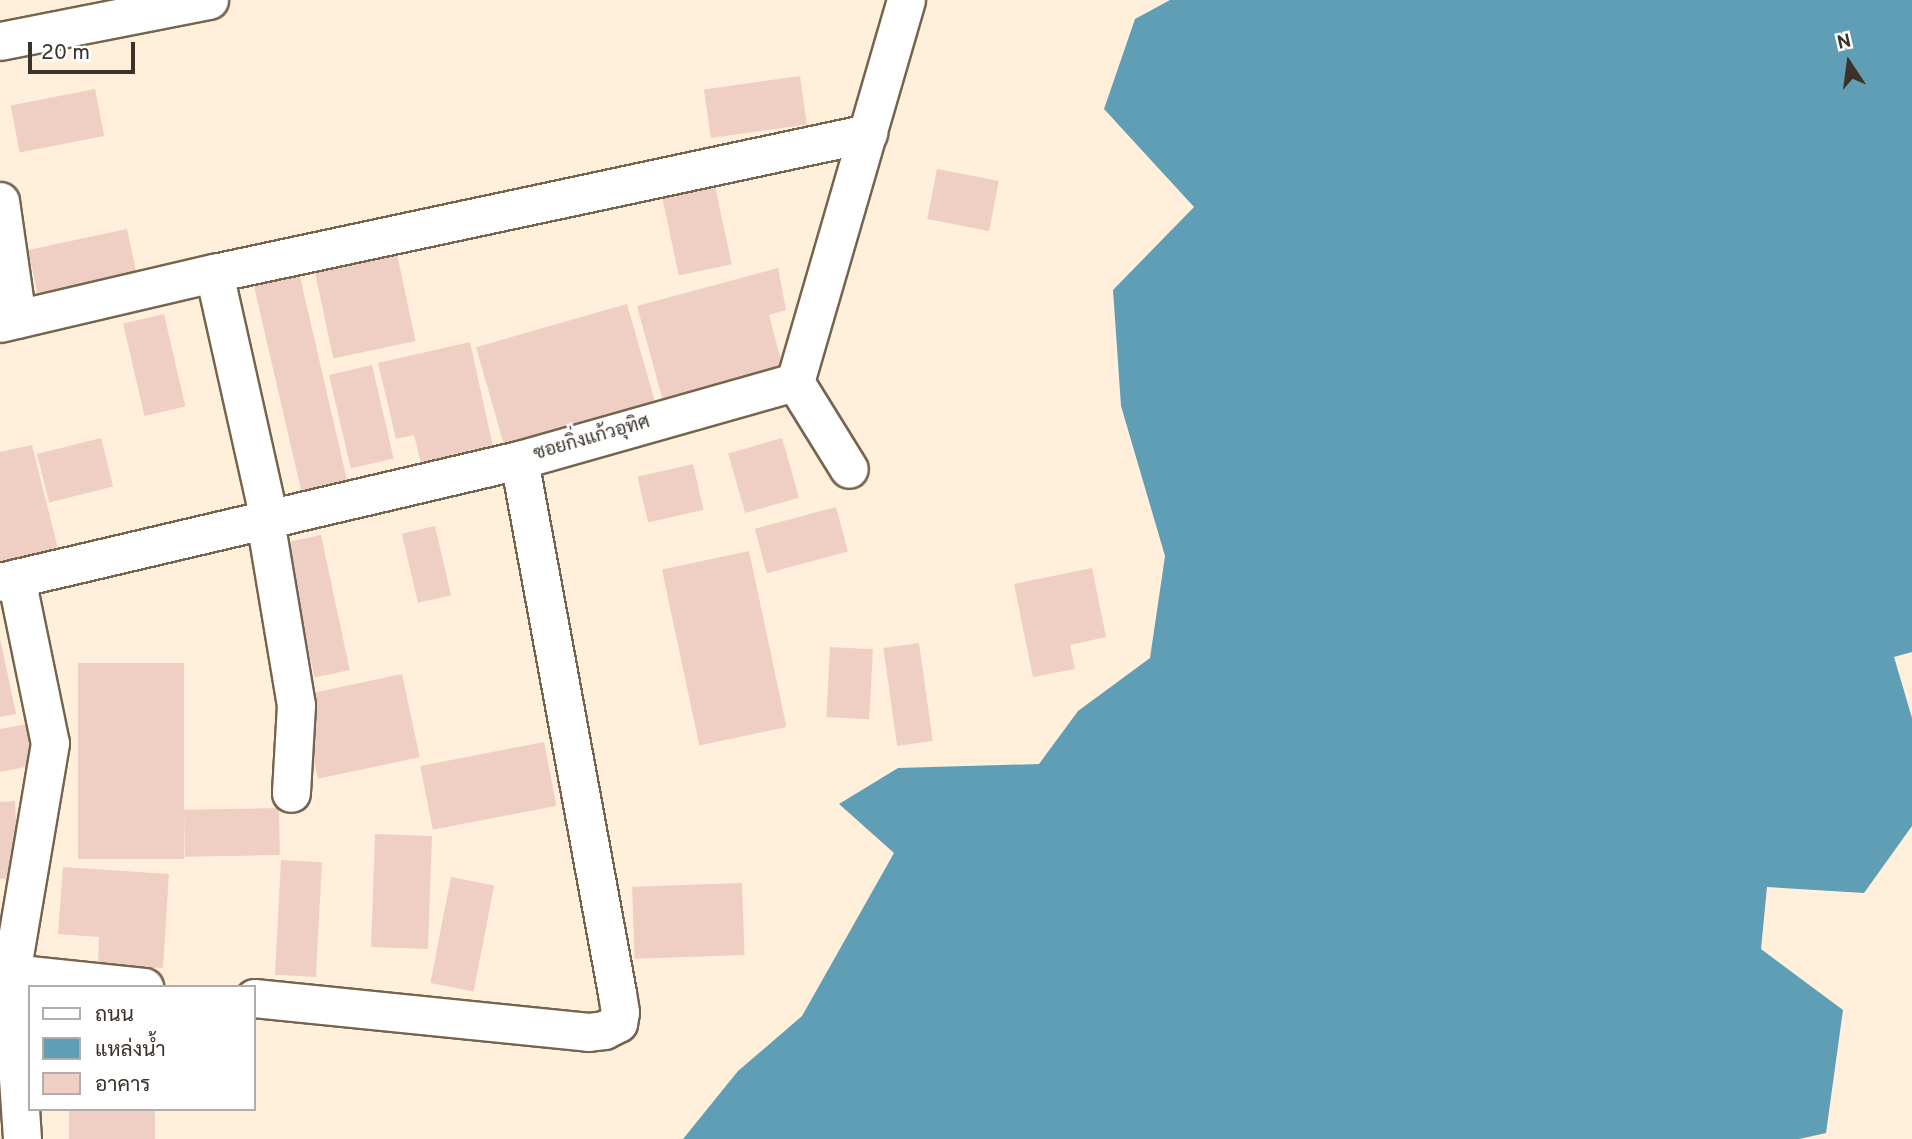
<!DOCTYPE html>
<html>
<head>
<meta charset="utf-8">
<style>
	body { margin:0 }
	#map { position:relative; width:1912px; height:1139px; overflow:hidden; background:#ffefdb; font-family:Overpass,Sarabun,sans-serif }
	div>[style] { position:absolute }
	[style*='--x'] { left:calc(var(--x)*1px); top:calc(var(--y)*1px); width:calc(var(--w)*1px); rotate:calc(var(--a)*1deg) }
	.water>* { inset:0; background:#609eb6 }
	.building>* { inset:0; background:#efcfc4; transform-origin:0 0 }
	.roads { filter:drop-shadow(2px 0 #75644e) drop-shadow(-2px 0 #75644e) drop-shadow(0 2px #75644e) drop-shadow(0 -2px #75644e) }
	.minor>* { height:37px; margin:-18.5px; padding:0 18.5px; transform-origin:18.5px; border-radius:18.5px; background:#fff }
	span { translate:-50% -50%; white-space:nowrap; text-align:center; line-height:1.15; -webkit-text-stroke:5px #fff; paint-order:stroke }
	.street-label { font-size:19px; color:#3b332a }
	.legend { position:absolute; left:28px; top:985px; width:228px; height:126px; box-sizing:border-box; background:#fff; border:2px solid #b1adaa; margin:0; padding:9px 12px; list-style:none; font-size:21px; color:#3b332a }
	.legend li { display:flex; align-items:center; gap:14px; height:35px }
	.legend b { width:35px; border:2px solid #b1adaa }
	.north { position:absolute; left:1814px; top:28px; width:70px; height:70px; -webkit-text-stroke:5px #fff; paint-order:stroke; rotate:347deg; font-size:19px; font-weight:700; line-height:28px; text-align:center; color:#3b332a }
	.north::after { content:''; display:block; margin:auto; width:24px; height:32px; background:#3b332a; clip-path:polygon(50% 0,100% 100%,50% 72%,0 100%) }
	.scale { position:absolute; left:28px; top:42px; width:107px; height:32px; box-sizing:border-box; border:4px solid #3b332a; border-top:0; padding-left:9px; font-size:21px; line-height:24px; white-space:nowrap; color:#3b332a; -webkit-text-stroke:5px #fff; paint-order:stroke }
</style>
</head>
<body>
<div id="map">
	<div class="water">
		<div style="clip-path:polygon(1170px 0,1912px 0,1912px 652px,1894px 657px,1912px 718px,1912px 826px,1864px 893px,1767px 887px,1761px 949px,1843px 1010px,1826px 1133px,1799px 1139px,683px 1139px,738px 1071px,802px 1016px,894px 853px,839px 804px,898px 768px,1039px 764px,1078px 711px,1150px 658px,1165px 556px,1121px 406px,1113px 290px,1194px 207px,1104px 109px,1135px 19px)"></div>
	</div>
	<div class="building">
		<div style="left:800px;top:76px;width:49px;height:97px;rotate:82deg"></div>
		<div style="left:95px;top:89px;width:48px;height:86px;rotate:79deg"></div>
		<div style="left:937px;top:169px;width:63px;height:51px;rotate:11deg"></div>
		<div style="left:715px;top:186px;width:80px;height:54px;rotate:78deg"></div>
		<div style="left:127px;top:229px;width:44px;height:101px;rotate:78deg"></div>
		<div style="left:397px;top:254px;width:89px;height:84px;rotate:78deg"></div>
		<div style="left:298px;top:268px;width:223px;height:47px;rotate:77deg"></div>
		<div style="clip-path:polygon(778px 268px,786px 310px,769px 315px,784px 371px,663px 401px,637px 306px)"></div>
		<div style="left:627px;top:304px;width:108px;height:157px;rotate:74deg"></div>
		<div style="left:164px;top:314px;width:95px;height:42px;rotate:77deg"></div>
		<div style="clip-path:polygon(470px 342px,493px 447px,444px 458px,445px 461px,422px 467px,414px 435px,396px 439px,378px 363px)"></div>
		<div style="left:372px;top:365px;width:96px;height:44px;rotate:77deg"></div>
		<div style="left:101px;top:438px;width:50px;height:66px;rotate:76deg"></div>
		<div style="left:782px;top:438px;width:62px;height:56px;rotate:74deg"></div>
		<div style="clip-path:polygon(32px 445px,59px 553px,0 568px,0 452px)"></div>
		<div style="left:693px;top:464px;width:47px;height:57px;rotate:77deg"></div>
		<div style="left:836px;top:507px;width:46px;height:84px;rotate:75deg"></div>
		<div style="left:435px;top:526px;width:71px;height:34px;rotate:77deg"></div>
		<div style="left:321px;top:535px;width:138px;height:36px;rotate:78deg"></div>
		<div style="left:749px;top:551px;width:180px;height:89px;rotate:78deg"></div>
		<div style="clip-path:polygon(1092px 568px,1106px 637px,1070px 645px,1075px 669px,1033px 677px,1014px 584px)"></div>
		<div style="clip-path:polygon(0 638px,16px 714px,0 717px)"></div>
		<div style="left:919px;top:643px;width:99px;height:36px;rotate:82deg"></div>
		<div style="left:830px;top:647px;width:43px;height:70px;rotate:3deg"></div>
		<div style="left:78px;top:663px;width:106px;height:196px"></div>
		<div style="left:402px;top:674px;width:85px;height:104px;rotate:78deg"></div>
		<div style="clip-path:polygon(28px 724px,35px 765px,0 772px,0 729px)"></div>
		<div style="left:544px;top:742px;width:65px;height:126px;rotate:79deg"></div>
		<div style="clip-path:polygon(15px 801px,19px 878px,0 879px,0 802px)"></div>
		<div style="left:279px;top:808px;width:47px;height:95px;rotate:89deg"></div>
		<div style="left:375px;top:834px;width:57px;height:113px;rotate:2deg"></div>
		<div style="left:281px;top:860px;width:41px;height:115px;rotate:3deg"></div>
		<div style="clip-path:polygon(63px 867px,169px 874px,163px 968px,98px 964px,99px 937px,58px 934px)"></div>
		<div style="left:451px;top:877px;width:44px;height:108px;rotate:11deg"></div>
		<div style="left:742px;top:883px;width:72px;height:110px;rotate:88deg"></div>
		<div style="left:69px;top:1109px;width:86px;height:30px"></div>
	</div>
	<div class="roads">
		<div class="minor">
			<div style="--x:0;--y:41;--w:213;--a:-11.1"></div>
			<div style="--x:0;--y:201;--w:119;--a:81.8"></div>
			<div style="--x:214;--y:273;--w:252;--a:77.4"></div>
			<div style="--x:0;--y:323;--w:220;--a:-13.2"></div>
			<div style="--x:214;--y:273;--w:669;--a:-12.08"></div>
			<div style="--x:795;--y:382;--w:102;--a:58.2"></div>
			<div style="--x:265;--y:520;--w:188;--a:80.5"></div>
			<div style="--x:296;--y:705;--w:88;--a:93.3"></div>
			<div style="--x:16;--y:578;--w:168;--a:78.4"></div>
			<div style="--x:50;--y:743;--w:233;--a:99.6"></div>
			<div style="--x:11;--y:973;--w:166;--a:86.2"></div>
			<div style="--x:0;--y:582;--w:533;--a:-13.23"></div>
			<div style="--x:519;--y:460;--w:287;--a:-15.8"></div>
			<div style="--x:795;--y:382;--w:398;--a:-73.8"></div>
			<div style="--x:11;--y:973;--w:134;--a:6"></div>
			<div style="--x:254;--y:998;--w:336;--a:5.8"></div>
			<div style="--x:588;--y:1032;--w:16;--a:-7"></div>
			<div style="--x:604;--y:1030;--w:16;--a:-27"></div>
			<div style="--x:618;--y:1023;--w:11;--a:-80"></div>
			<div style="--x:620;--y:1012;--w:19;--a:-99"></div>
			<div style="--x:617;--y:993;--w:542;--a:-100.42"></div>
		</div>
	</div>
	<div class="street-label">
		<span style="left:592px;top:439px;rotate:-16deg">ซอยกิ่งแก้วอุทิศ</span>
	</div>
	<ul class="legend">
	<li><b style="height:9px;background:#fff"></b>ถนน</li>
	<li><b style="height:19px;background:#609eb6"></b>แหล่งน้ำ</li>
	<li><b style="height:19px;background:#efcfc4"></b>อาคาร</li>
	</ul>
	<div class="north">N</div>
	<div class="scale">20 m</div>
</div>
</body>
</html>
